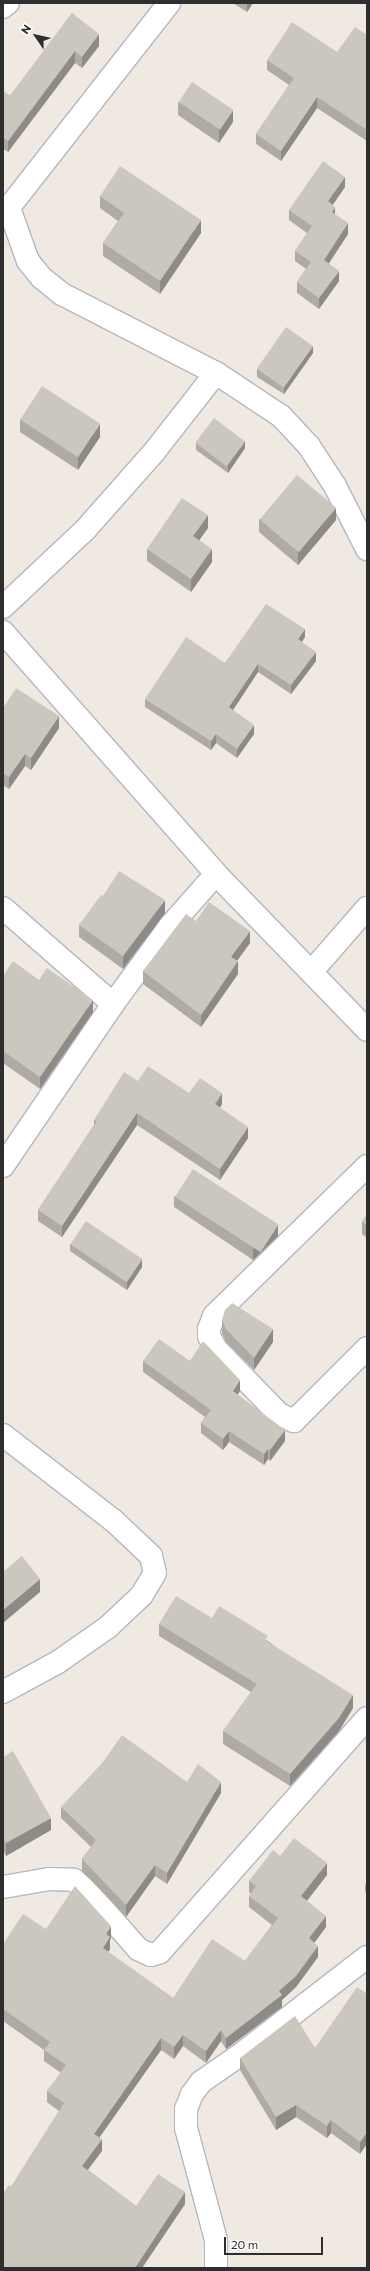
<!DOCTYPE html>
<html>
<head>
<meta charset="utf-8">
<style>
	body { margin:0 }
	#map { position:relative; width:370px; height:2271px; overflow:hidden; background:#efe9e1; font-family:Commissioner,sans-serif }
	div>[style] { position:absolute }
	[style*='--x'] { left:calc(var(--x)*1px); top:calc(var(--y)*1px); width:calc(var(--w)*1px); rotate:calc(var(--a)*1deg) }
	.roads { filter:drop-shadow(1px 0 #b4b7c1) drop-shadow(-1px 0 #b4b7c1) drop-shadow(0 1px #b4b7c1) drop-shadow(0 -1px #b4b7c1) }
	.minor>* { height:22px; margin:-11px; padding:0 11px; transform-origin:11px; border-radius:11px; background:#fff }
	.wall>* { inset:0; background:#afaba4 }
	.shaded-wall>* { inset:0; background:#8e8b86 }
	.building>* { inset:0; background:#cbc7bf; transform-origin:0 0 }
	span { translate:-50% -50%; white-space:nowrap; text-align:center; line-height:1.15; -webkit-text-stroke:3px #fff; paint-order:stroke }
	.frame { position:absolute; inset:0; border:4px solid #2e2e2e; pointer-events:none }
	.north { position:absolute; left:16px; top:16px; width:40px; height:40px; -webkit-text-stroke:3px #fff; paint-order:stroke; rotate:304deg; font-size:11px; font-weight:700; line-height:16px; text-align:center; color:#2e2e2e }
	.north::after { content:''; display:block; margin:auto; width:14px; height:18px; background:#2e2e2e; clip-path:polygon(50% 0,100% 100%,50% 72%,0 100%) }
	.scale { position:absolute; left:224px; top:2237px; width:99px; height:18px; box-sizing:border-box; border:2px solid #2e2e2e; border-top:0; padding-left:5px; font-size:12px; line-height:14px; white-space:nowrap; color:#2e2e2e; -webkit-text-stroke:3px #fff; paint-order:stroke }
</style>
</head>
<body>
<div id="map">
	<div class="roads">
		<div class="minor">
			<div style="--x:3;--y:7;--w:6;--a:-39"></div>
			<div style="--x:9;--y:208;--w:56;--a:70.3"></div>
			<div style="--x:28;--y:261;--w:22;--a:51"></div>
			<div style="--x:42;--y:278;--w:26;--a:39"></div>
			<div style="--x:62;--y:294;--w:173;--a:27.2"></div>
			<div style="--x:216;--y:373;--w:78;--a:33.5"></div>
			<div style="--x:281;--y:416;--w:41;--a:47"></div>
			<div style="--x:309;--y:446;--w:48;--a:57"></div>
			<div style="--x:335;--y:486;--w:71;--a:63.1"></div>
			<div style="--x:3;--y:215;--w:269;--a:-51.9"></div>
			<div style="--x:3;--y:607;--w:112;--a:-43.2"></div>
			<div style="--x:85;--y:530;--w:104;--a:-48.5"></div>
			<div style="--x:154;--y:452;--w:100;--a:-51.9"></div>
			<div style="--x:3;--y:632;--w:322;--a:48.6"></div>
			<div style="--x:216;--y:874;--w:217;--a:45.9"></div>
			<div style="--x:3;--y:908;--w:146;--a:41.1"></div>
			<div style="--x:312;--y:971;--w:84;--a:-48.9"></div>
			<div style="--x:3;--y:1166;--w:196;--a:-55.8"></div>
			<div style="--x:113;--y:1004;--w:97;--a:-53.8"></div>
			<div style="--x:170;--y:926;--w:69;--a:-48.5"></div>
			<div style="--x:367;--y:1166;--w:214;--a:135.6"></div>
			<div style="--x:214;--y:1316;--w:14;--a:111"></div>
			<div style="--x:209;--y:1329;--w:7;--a:90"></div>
			<div style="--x:209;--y:1336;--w:15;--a:62"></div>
			<div style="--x:216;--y:1349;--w:91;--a:45.9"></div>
			<div style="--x:279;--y:1414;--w:17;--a:25"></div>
			<div style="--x:294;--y:1421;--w:103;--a:-45"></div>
			<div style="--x:3;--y:1435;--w:140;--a:37.8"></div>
			<div style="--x:114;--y:1521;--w:51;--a:43.4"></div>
			<div style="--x:151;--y:1556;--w:17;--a:77"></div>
			<div style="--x:155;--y:1573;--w:26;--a:121"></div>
			<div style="--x:142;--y:1595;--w:47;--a:136.7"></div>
			<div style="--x:108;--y:1627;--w:61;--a:145"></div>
			<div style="--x:58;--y:1662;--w:63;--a:151.4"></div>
			<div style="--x:3;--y:1887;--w:48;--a:-9.7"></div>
			<div style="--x:50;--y:1879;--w:24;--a:2"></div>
			<div style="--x:74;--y:1880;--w:18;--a:41"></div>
			<div style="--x:88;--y:1892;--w:76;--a:48.7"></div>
			<div style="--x:138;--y:1949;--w:14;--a:25"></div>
			<div style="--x:151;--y:1955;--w:9;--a:-18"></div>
			<div style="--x:160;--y:1952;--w:312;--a:-48.5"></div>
			<div style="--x:216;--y:2268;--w:28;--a:-90"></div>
			<div style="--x:216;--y:2240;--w:116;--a:-105"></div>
			<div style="--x:186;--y:2128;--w:19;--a:-90"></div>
			<div style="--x:186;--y:2109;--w:16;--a:-68"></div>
			<div style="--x:192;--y:2094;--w:15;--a:-53"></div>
			<div style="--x:201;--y:2082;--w:47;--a:-34.7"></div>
			<div style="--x:240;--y:2055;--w:160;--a:-37.7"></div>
		</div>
	</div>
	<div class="wall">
		<div style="clip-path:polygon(233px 3px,253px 3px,247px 12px)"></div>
		<div style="clip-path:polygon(72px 13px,99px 46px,82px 68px,75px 63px,8px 152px,3px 149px,3px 91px,10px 96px)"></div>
		<div style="clip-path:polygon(367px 35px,367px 141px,317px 108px,281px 161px,256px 144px,256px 134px,289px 85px,267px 70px,267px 60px,337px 52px)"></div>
		<div style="clip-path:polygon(178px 102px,233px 122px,219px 143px,178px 115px)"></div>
		<div style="clip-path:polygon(345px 187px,332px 205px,335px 215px,348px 234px,328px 264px,339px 281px,319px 309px,297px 293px,297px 282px,306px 269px,295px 261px,295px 251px,307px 233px,289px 220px,289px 210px)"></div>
		<div style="clip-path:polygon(100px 196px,201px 233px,160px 294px,103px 256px,103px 243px,118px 221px,100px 208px)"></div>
		<div style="clip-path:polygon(313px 353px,284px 394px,257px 377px,257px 369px)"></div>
		<div style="clip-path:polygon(20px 419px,100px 437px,78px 470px,20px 432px)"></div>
		<div style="clip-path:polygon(196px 443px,245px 448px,228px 473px,196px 450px)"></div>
		<div style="clip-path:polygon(259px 519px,336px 520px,298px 565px,259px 532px)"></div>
		<div style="clip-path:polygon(208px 528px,199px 540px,212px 562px,191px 592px,147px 561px,147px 549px)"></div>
		<div style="clip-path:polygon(305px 637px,302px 642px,316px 661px,291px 694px,258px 672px,233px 710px,254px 734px,237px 758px,216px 743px,211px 750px,145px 707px,145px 699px,225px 663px)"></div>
		<div style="clip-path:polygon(3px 708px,59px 728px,31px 770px,25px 766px,9px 789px,3px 785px)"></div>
		<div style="clip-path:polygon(103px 896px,165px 913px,123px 969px,79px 937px,79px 925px)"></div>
		<div style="clip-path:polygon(196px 921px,250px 943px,237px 961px,238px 974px,201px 1027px,143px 984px,143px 971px)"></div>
		<div style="clip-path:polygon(3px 976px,39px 980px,93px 1012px,40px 1089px,3px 1063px)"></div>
		<div style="clip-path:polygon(138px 1081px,189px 1093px,222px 1104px,220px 1108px,248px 1138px,220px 1180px,137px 1125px,62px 1237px,38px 1221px,38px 1210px,94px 1125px,94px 1120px)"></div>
		<div style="clip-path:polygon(174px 1196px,278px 1236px,253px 1260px,174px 1207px)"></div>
		<div style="clip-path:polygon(367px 1214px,367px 1238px,362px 1234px,362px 1222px)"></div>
		<div style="clip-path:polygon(70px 1244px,142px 1267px,127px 1290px,70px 1251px)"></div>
		<div style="clip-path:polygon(222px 1320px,273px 1342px,254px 1370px,226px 1342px,222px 1333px)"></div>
		<div style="clip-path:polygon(143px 1361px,190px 1361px,240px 1391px,237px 1394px,285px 1441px,270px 1461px,268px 1459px,264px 1465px,229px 1442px,223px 1450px,201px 1433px,201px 1423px,205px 1417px,143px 1372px)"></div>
		<div style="clip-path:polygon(367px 1440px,367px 1451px,366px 1450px)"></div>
		<div style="clip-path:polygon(212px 1618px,268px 1641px,353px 1708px,339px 1731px,290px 1786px,223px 1744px,223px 1731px,251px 1692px,159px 1636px,159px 1624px)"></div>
		<div style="clip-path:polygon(3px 1757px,51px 1830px,6px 1856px,3px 1850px)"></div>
		<div style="clip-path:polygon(187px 1782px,221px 1793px,167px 1884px,155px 1876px,126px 1917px,82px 1871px,82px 1859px,91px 1847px,61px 1818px,61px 1807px)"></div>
		<div style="clip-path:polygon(280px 1856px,327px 1875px,307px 1901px,326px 1927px,314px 1943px,318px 1957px,296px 1987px,282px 2000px,282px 2007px,226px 2049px,221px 2041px,206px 2063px,183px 2046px,174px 2059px,161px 2050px,99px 2138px,102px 2151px,88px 2170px,136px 2206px,185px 2204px,142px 2268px,3px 2268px,11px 2187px,59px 2111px,47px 2102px,47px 2091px,61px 2073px,44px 2061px,44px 2050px,3px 2021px,3px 1944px,46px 1929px,111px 1938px,110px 1940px,110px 1949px,108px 1952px,173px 1998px,245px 1961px,272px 1925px,249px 1907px,249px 1896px,251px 1894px,249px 1892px,249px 1881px)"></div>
		<div style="clip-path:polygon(367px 1883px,367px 1894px,365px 1892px,365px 1885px)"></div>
		<div style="clip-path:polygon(367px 1994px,360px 2154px,331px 2133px,327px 2138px,296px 2117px,276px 2130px,240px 2070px,240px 2058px,315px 2048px)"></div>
	</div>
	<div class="shaded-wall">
		<div style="clip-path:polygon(247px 3px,253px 3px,247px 12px)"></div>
		<div style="clip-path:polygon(99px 34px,99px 46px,82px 68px,82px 57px)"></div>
		<div style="clip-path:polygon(75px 51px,75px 63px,8px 152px,8px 141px)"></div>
		<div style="clip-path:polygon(317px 97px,317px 108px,281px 161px,281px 151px)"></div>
		<div style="clip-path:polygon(233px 110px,233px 122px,219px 143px,219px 130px)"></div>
		<div style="clip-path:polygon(345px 177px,345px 187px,328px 212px,328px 201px)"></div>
		<div style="clip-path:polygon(335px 207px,335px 218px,332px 212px)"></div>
		<div style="clip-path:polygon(201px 220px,201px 233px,160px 294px,160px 281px)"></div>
		<div style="clip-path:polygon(348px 223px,348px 234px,324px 271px,324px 260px)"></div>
		<div style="clip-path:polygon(339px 271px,339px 281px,319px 309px,319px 298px)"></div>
		<div style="clip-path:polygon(313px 346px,313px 353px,284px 394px,284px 387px)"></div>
		<div style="clip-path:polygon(100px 424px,100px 437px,78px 470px,78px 457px)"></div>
		<div style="clip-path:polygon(245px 441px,245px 448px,228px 473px,228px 465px)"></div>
		<div style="clip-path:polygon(336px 508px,336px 520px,298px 565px,298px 552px)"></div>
		<div style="clip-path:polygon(208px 515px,208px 528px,193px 549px,193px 536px)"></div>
		<div style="clip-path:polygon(212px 549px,212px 562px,191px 592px,191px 579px)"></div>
		<div style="clip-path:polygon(305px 629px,305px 637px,298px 648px,298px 639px)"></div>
		<div style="clip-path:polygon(316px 652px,316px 661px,291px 694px,291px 685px)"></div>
		<div style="clip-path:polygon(258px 664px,258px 672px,229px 716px,229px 707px)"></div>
		<div style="clip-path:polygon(59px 716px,59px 728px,31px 770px,31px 758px)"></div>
		<div style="clip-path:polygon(254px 725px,254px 734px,237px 758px,237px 749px)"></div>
		<div style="clip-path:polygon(216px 734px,216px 743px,211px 750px,211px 741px)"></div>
		<div style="clip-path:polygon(25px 754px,25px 766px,9px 789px,9px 777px)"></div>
		<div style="clip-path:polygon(165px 900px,165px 913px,123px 969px,123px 956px)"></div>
		<div style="clip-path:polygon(250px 931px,250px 943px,231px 969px,231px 957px)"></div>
		<div style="clip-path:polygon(238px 961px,238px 974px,201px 1027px,201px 1015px)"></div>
		<div style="clip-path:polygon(93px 1000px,93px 1012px,40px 1089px,40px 1077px)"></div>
		<div style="clip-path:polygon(222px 1093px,222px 1104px,215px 1115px,215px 1104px)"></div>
		<div style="clip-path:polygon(137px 1113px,137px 1125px,62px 1237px,62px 1226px)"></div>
		<div style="clip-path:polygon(248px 1127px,248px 1138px,220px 1180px,220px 1169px)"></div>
		<div style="clip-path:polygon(278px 1225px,278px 1236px,253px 1260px,253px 1249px)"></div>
		<div style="clip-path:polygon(142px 1259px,142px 1267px,127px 1290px,127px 1282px)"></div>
		<div style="clip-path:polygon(273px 1329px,273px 1342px,254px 1370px,254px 1358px)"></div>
		<div style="clip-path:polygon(240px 1380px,240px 1391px,233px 1402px,233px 1391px)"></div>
		<div style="clip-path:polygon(285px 1430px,285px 1441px,270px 1461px,270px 1450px)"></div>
		<div style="clip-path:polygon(229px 1431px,229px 1442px,223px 1450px,223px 1439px)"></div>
		<div style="clip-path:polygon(268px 1449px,268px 1459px,264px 1465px,264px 1454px)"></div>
		<div style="clip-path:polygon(40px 1579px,40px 1592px,3px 1623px,3px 1610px)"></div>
		<div style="clip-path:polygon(353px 1695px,353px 1708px,339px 1731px,290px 1786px,290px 1774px)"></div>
		<div style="clip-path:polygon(221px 1782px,221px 1793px,167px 1884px,167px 1873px)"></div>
		<div style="clip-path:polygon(51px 1818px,51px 1830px,6px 1856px,6px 1843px)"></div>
		<div style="clip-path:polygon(327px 1863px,327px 1875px,301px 1908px,301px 1896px)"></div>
		<div style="clip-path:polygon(155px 1865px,155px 1876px,126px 1917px,126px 1905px)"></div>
		<div style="clip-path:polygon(326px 1916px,326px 1927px,309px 1950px,309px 1938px)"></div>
		<div style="clip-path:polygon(111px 1926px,111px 1938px,110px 1940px,110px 1949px,103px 1960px,103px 1948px,106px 1934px)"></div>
		<div style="clip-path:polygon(318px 1946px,318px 1957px,296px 1987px,282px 2000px,282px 2007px,226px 2049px,226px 2038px,279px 1991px)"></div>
		<div style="clip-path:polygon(221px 2030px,221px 2041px,206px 2063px,206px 2051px)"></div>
		<div style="clip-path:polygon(183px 2035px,183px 2046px,174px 2059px,174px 2047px)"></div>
		<div style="clip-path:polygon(161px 2038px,161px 2050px,94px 2145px,94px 2134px)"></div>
		<div style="clip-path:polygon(296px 2105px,296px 2117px,276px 2130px,276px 2117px)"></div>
		<div style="clip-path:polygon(331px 2120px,331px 2133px,327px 2138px,327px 2126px)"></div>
		<div style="clip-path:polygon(367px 2132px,367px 2144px,360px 2154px,360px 2142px)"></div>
		<div style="clip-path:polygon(102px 2139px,102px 2151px,82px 2177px,82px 2166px)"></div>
		<div style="clip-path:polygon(185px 2192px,185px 2204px,142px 2268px,135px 2268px)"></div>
	</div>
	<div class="building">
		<div style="clip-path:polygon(72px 13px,99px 34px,82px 57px,75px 51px,8px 141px,3px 137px,3px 91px,10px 96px)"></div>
		<div style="clip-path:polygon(292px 22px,337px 52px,355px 27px,367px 35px,367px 130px,317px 97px,281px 151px,256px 134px,294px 78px,267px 60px)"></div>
		<div style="left:192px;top:82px;width:50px;height:24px;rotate:34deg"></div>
		<div style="clip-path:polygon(323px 161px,345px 177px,328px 201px,335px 207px,332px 212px,348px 223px,324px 260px,339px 271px,319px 298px,297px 282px,311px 262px,295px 251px,312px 226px,289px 210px)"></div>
		<div style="clip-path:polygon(120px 166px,201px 220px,160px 281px,103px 243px,124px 213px,100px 196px)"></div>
		<div style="left:286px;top:327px;width:33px;height:51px;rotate:35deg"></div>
		<div style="left:42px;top:386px;width:69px;height:40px;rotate:33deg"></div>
		<div style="left:214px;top:418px;width:39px;height:31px;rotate:37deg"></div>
		<div style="left:297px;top:475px;width:51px;height:58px;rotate:40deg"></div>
		<div style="clip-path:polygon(182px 498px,208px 515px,193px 536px,212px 549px,191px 579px,147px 549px)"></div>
		<div style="clip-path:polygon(266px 604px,305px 629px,298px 639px,316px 652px,291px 685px,258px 664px,229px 707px,254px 725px,237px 749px,216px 734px,211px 741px,145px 699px,186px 637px,225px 663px)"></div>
		<div style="clip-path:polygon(16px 688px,59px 716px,31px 758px,25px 754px,9px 777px,3px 773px,3px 708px)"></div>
		<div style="clip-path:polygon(119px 871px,165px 900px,123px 956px,79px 925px,101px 895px,103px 896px)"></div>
		<div style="clip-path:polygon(209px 902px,250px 931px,231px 957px,238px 961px,201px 1015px,143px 971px,186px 914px,196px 921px)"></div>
		<div style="clip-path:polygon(13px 961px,39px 980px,47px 968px,93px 1000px,40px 1077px,3px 1051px,3px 976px)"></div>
		<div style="clip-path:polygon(148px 1066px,189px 1093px,200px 1078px,222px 1093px,215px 1104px,248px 1127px,220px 1169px,137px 1113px,62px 1226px,38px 1210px,97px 1121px,94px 1120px,124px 1072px,138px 1081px)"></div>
		<div style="left:193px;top:1169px;width:102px;height:33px;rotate:33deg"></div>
		<div style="clip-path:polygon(367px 1214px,367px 1225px,362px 1222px)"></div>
		<div style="left:86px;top:1221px;width:68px;height:28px;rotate:34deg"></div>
		<div style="clip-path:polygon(232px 1303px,273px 1329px,254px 1358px,226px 1329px,222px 1320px,225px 1310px)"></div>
		<div style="clip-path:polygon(159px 1339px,190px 1361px,203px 1341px,240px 1380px,233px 1391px,285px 1430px,270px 1450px,268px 1449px,264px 1454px,229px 1431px,223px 1439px,201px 1423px,211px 1410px,143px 1361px)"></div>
		<div style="clip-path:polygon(22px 1556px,40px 1579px,3px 1610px,3px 1572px)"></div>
		<div style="clip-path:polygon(176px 1596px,212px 1618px,219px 1606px,268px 1636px,265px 1640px,353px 1695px,339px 1718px,290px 1774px,223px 1731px,257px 1684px,159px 1624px)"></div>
		<div style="clip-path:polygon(122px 1735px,187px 1782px,198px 1764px,221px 1782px,167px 1873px,155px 1865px,126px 1905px,82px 1859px,96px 1840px,61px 1807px,103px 1762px)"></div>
		<div style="clip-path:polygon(13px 1751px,51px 1818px,6px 1843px,3px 1837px,3px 1757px)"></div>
		<div style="clip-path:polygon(294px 1838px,327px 1863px,301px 1896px,326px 1916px,309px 1938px,318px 1946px,296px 1976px,279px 1991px,282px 1995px,226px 2038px,221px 2030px,206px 2051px,183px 2035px,174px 2047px,161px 2038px,94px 2134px,102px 2139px,82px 2166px,136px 2206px,158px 2174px,185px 2192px,135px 2268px,3px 2268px,3px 2194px,9px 2185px,11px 2187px,64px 2103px,47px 2091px,66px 2065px,44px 2050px,50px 2042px,3px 2009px,3px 1944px,23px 1914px,46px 1929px,75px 1886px,111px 1926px,106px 1934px,110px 1937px,103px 1948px,173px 1998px,212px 1939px,245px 1961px,278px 1918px,249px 1896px,256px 1886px,249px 1881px,273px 1850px,280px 1856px)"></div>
		<div style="clip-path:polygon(357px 1987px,367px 1994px,367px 2132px,360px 2142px,331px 2120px,327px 2126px,296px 2105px,276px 2117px,240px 2058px,295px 2016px,315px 2048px)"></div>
	</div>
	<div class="frame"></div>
	<div class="north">N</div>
	<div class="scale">20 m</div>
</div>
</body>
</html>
